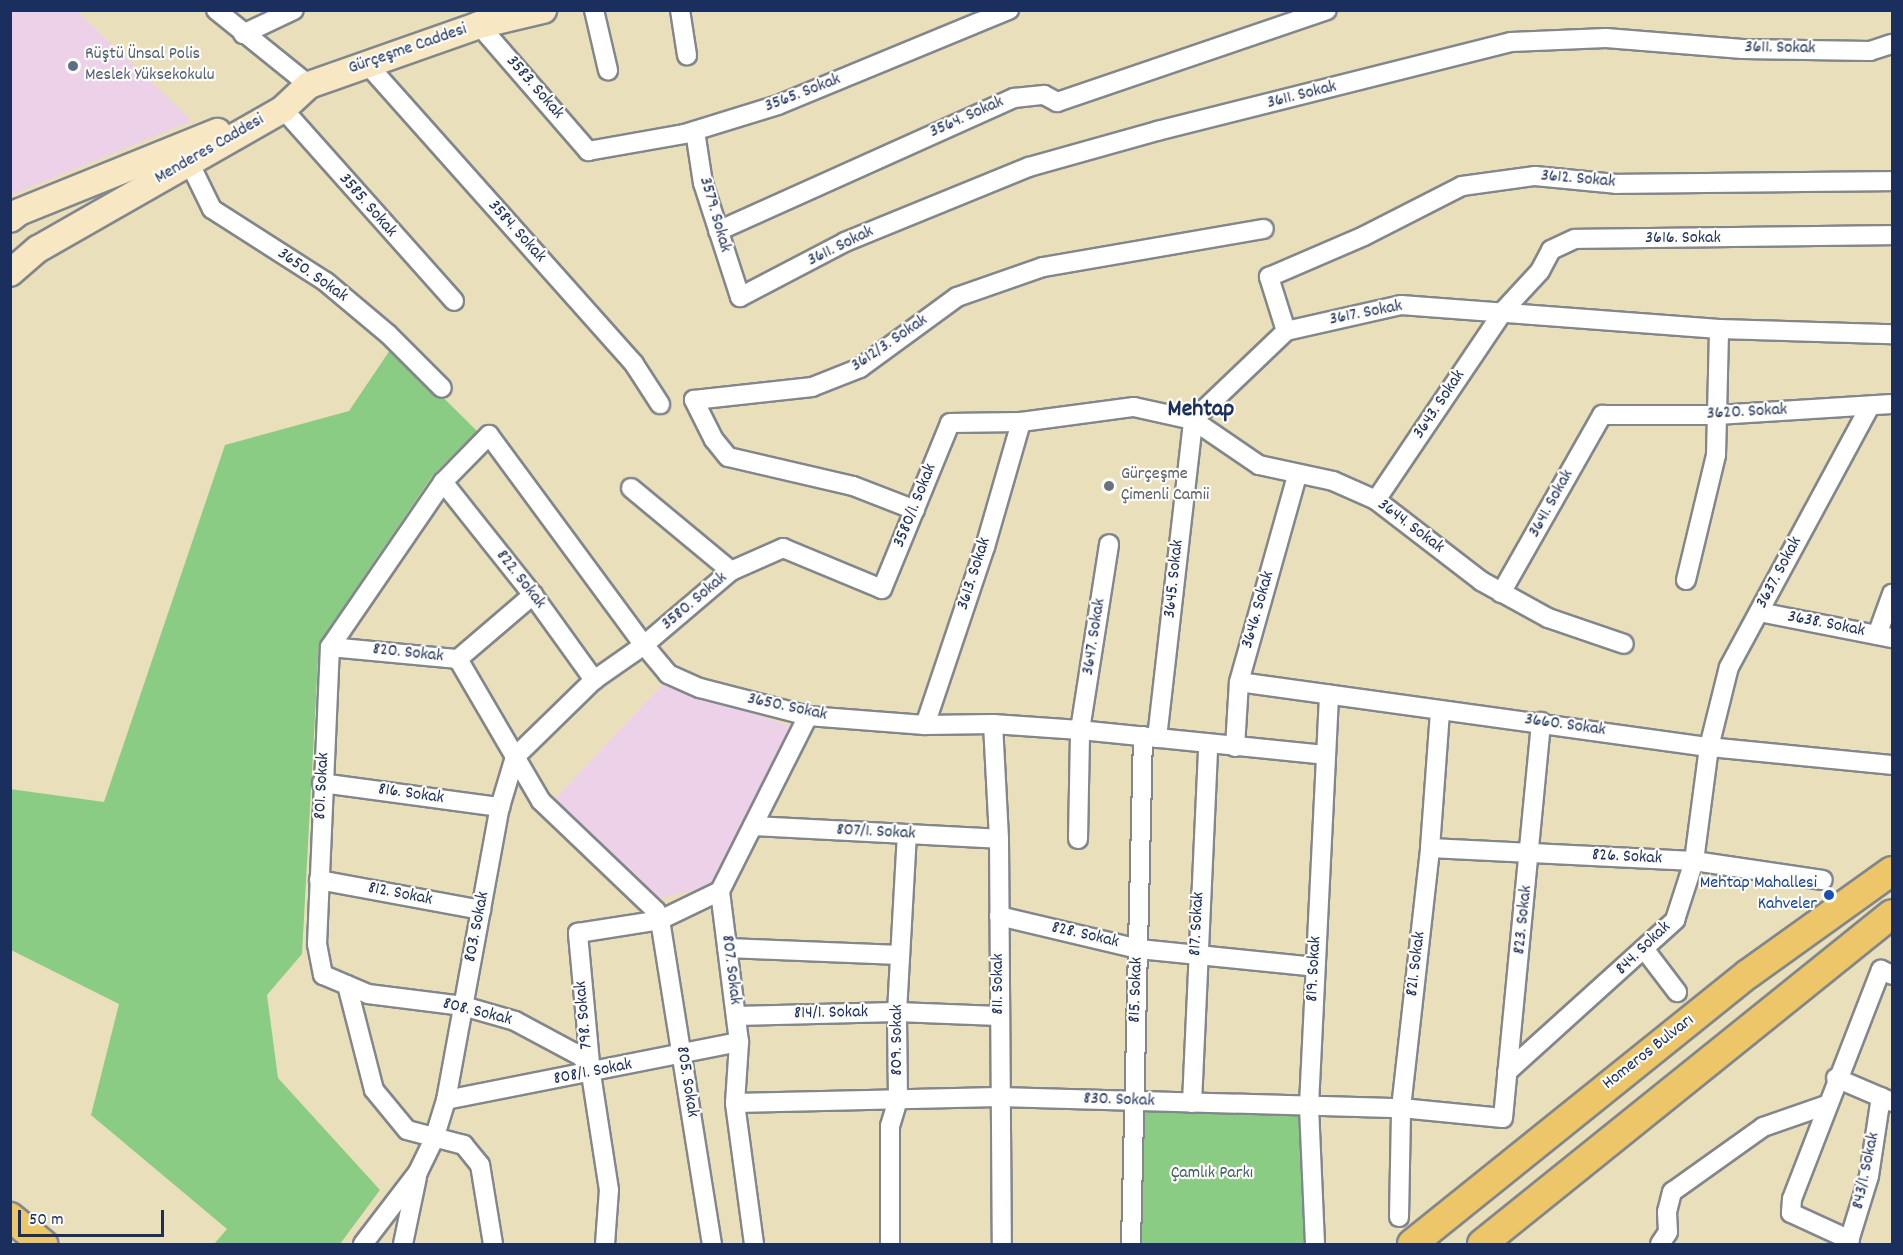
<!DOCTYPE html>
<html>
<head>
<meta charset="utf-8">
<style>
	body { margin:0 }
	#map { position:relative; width:1903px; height:1255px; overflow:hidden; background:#eadfbb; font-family:Dekko,sans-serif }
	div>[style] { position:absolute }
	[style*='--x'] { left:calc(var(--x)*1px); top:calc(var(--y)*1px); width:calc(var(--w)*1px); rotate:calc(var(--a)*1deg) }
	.built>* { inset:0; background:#edd1e9 }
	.green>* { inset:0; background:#8bcc84; transform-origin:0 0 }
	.roads { filter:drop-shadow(2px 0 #82878c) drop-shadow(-2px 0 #82878c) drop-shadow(0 2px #82878c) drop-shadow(0 -2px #82878c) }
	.street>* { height:18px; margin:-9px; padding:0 9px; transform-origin:9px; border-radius:9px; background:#fff }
	.secondary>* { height:26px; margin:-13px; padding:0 13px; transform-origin:13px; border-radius:13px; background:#f7e8c3 }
	.primary>* { height:28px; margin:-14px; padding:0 14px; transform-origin:14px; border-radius:14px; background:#ecc669 }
	.dots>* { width:16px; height:16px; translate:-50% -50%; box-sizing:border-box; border:3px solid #fdfcf7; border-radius:50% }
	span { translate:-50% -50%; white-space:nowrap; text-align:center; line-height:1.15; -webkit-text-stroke:4.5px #fdfcf7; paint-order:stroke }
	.street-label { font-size:18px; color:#1b2f5e }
	.service-label { font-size:18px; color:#4e5e75 }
	.left { translate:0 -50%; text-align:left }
	.worship-label { font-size:18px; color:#5b616d }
	.transit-label { font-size:18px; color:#164399 }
	.right { translate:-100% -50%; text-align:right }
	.park-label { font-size:18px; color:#3d5e69 }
	.district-label { font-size:24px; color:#1b2f5e; font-weight:700 }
	.frame { position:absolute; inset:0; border:12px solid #1b2f5e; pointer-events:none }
	.scale { position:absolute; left:18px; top:1210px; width:146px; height:27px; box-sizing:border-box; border:3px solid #1b2f5e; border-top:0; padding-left:8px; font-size:18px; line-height:21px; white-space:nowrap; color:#1b2f5e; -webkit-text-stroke:4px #fdfcf7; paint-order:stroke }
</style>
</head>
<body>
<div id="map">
	<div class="built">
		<div style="clip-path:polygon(11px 10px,77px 11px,192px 121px,11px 195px)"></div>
		<div style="clip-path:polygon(667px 680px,706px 698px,792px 727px,715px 885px,653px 900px,552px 802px)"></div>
	</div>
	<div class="green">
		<div style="clip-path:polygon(392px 347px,477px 431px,433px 475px,319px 643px,302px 954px,267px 995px,278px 1078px,380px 1190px,340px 1244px,214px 1244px,227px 1229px,91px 1115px,119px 1004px,11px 950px,10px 789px,104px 802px,225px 445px,349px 411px)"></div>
		<div style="left:1133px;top:1102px;width:176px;height:142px;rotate:1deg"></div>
	</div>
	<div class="roads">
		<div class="street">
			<div style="--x:216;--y:10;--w:119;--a:38.9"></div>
			<div style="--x:594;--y:10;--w:62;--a:76.9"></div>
			<div style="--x:680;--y:10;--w:46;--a:81.2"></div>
			<div style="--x:479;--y:25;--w:167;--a:49.1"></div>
			<div style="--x:588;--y:151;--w:97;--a:-10"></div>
			<div style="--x:684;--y:134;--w:98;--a:-17.1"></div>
			<div style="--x:778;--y:105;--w:250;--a:-22.4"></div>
			<div style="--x:243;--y:34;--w:56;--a:-25.2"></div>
			<div style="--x:367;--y:64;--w:402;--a:48.3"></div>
			<div style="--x:634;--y:364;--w:48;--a:57"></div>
			<div style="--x:283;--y:109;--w:257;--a:48.3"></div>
			<div style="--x:695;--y:131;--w:53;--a:81.3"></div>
			<div style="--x:703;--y:183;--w:120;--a:72"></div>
			<div style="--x:740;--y:297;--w:119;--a:-27.6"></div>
			<div style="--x:845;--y:242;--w:199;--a:-22.2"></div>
			<div style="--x:1029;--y:167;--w:133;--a:-15.7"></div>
			<div style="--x:1157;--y:131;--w:365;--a:-14.1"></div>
			<div style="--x:1511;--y:42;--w:95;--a:-2.4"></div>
			<div style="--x:1606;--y:38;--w:137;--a:4.6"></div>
			<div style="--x:1743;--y:49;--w:127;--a:0.9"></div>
			<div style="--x:1870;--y:51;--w:23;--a:-18"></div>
			<div style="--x:189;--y:162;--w:52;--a:63.9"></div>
			<div style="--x:212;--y:209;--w:135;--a:32.6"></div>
			<div style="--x:326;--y:282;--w:81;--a:40"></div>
			<div style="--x:388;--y:334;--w:76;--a:45"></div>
			<div style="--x:718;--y:231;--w:325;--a:-24.2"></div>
			<div style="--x:1014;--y:98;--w:30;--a:-6"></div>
			<div style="--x:1044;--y:95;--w:15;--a:28"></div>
			<div style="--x:1057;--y:102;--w:285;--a:-18.8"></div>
			<div style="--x:1286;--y:331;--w:57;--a:-107.5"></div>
			<div style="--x:1269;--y:277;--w:103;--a:-23.3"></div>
			<div style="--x:1364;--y:236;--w:110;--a:-27"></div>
			<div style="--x:1462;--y:186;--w:74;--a:-7.8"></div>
			<div style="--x:1535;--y:176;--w:81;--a:5.6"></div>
			<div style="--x:1616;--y:184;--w:276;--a:-0.6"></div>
			<div style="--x:443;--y:482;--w:144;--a:51.5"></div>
			<div style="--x:533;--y:595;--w:105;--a:54.3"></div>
			<div style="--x:631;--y:488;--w:130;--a:39.7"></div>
			<div style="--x:1376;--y:500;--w:229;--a:-56"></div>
			<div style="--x:1504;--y:310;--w:53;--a:-47.3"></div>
			<div style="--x:1540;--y:271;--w:24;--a:-62"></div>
			<div style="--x:1551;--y:250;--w:26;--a:-25"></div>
			<div style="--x:1575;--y:239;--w:317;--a:-0.7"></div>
			<div style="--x:915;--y:510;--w:66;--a:-158.8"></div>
			<div style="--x:853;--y:486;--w:128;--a:-166.9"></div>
			<div style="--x:728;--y:457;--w:22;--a:-129"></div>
			<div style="--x:714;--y:440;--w:45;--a:-116.6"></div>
			<div style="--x:694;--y:400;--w:119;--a:-6.3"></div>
			<div style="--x:812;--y:387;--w:52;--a:-21.6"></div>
			<div style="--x:860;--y:368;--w:120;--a:-36.2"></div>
			<div style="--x:957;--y:297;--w:91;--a:-19.2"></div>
			<div style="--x:1043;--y:267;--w:224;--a:-9.8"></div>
			<div style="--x:1686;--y:580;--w:129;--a:-76.5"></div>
			<div style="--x:1716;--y:455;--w:126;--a:-88.6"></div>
			<div style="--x:1501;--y:593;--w:205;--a:-60.4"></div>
			<div style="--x:1602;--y:415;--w:115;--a:0"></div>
			<div style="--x:1717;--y:415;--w:175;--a:-3.6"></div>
			<div style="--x:1759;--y:612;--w:136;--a:11.1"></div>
			<div style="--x:1877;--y:635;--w:44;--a:-69.9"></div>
			<div style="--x:330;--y:647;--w:129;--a:5.4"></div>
			<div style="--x:458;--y:659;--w:99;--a:-40.5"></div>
			<div style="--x:458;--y:659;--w:164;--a:59.7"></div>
			<div style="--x:541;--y:801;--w:159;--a:43.7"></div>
			<div style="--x:656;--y:911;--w:10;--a:66"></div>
			<div style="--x:660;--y:920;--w:328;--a:80.9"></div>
			<div style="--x:1239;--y:682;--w:474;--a:7.9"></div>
			<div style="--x:1709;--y:747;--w:184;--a:5.6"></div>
			<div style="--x:993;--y:724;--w:115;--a:87"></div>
			<div style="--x:999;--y:839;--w:405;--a:89.6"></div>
			<div style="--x:925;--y:725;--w:188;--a:-71.4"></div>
			<div style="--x:985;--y:547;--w:130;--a:-73.9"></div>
			<div style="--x:1157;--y:738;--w:320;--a:-83.5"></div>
			<div style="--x:1193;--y:420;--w:80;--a:34.3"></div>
			<div style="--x:1259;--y:465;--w:76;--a:12.2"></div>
			<div style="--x:1333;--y:481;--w:47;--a:23.8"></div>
			<div style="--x:1376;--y:500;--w:133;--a:37.6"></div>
			<div style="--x:1481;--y:581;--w:77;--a:28.9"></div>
			<div style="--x:1548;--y:618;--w:80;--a:18.9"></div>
			<div style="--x:1235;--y:747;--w:65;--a:-86.5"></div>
			<div style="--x:1239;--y:682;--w:215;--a:-74.3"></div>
			<div style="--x:322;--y:783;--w:180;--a:7.7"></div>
			<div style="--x:753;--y:826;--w:246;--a:3"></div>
			<div style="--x:1078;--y:839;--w:109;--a:-88.9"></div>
			<div style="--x:1080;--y:730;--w:188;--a:-81.1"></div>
			<div style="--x:1430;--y:848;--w:264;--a:2.8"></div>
			<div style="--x:1694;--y:861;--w:130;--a:8.4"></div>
			<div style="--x:319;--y:880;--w:165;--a:10.5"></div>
			<div style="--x:999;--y:916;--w:144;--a:13.3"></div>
			<div style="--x:1139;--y:949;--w:177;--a:5.8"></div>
			<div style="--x:727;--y:948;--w:173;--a:2.3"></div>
			<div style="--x:1645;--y:950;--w:53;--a:52.7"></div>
			<div style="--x:347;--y:985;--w:23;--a:23"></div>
			<div style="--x:368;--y:994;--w:96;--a:7.2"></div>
			<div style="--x:463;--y:1006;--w:54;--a:16.1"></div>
			<div style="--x:515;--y:1021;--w:76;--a:28.2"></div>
			<div style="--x:582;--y:1057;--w:17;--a:62"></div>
			<div style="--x:736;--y:1016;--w:161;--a:-1.4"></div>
			<div style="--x:897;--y:1012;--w:102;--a:2.2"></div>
			<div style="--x:1507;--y:1072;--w:227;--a:-42.1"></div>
			<div style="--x:1675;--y:920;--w:62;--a:-72.1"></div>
			<div style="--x:1694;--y:861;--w:115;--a:-82.5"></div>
			<div style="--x:1709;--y:747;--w:82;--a:-76"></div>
			<div style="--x:1729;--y:667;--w:297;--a:-61.6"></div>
			<div style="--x:1836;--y:1078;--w:61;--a:23.2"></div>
			<div style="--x:446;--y:1100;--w:299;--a:-11.2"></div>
			<div style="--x:735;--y:1103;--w:264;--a:-1.3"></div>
			<div style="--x:999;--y:1097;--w:402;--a:1.6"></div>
			<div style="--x:1401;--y:1108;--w:102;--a:5.6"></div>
			<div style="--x:1503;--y:1118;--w:398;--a:-84.5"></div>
			<div style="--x:1192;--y:1103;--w:358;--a:-87.4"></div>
			<div style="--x:1399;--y:1217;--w:109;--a:-88.9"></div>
			<div style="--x:1401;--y:1108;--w:262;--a:-83.6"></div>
			<div style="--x:1430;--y:848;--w:137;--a:-85.8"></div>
			<div style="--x:1850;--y:1240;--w:65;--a:-155.4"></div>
			<div style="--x:1791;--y:1213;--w:14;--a:-86"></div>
			<div style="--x:1792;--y:1199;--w:246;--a:-68.8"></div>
			<div style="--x:1881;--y:970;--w:12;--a:24"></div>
			<div style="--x:363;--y:1244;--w:91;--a:-52.6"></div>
			<div style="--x:418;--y:1172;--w:37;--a:-64"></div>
			<div style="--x:434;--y:1139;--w:41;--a:-72.9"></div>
			<div style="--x:446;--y:1100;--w:298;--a:-79.6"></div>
			<div style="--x:500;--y:807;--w:52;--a:-73.3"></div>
			<div style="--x:515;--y:757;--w:110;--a:-44.3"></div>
			<div style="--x:594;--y:680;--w:61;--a:-35"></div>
			<div style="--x:644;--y:645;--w:114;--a:-40.4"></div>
			<div style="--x:731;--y:571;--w:57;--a:-23.9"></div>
			<div style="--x:783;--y:548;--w:107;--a:22.5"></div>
			<div style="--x:882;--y:589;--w:179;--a:-67.7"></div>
			<div style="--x:950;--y:423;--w:71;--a:-0.8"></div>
			<div style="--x:1021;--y:422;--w:114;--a:-7.6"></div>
			<div style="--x:1134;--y:407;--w:60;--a:12.4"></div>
			<div style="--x:1193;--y:420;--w:129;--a:-43.7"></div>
			<div style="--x:1286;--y:331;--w:118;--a:-12.7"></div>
			<div style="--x:1401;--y:305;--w:319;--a:4.3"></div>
			<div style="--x:1719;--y:329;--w:173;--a:1.7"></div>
			<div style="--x:403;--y:1244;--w:68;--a:-78.2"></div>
			<div style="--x:493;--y:1244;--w:80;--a:-99.3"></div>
			<div style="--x:480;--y:1165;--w:26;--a:-129"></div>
			<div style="--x:464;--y:1145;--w:59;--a:-165.3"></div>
			<div style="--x:407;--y:1130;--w:52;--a:-129.5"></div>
			<div style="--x:374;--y:1090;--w:108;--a:-104.4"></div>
			<div style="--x:347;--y:985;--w:26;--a:-157"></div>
			<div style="--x:323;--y:975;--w:32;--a:-101"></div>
			<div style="--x:317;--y:944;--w:297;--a:-87.5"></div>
			<div style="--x:330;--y:647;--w:200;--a:-55.6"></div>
			<div style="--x:443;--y:482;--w:66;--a:-45.6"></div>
			<div style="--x:489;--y:435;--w:261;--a:53.6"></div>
			<div style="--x:644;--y:645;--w:38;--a:50"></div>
			<div style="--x:668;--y:674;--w:35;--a:24"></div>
			<div style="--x:700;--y:688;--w:112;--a:14.5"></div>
			<div style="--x:808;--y:716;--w:117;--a:4.4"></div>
			<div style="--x:925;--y:725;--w:68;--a:-0.8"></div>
			<div style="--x:993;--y:724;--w:87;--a:3.9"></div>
			<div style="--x:1080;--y:730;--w:247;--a:5.8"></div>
			<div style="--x:605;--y:1244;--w:54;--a:-85.8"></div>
			<div style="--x:609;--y:1190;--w:117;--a:-98.8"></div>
			<div style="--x:591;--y:1074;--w:142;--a:-95.3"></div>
			<div style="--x:578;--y:933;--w:83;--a:-9"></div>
			<div style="--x:660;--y:920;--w:67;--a:-25.8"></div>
			<div style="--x:754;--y:1244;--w:142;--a:-97.7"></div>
			<div style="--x:735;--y:1103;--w:61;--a:-86.2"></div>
			<div style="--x:739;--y:1042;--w:152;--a:-97.2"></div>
			<div style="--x:720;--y:891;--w:196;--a:-63.3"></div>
			<div style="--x:890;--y:1244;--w:118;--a:-90"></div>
			<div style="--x:890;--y:1126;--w:28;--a:-73"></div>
			<div style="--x:898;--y:1099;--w:87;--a:-90.7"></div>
			<div style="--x:897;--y:1012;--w:178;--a:-86.8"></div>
			<div style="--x:1131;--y:1244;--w:508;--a:-88.65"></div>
			<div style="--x:1315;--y:1244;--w:139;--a:-92.5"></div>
			<div style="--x:1309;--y:1105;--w:411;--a:-87.2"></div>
			<div style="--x:1660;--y:1244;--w:14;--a:-56"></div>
			<div style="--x:1668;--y:1232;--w:20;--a:-93"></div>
			<div style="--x:1667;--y:1212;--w:21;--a:-76"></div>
			<div style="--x:1672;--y:1192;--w:112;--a:-35.5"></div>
			<div style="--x:1763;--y:1127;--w:67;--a:-19.2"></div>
			<div style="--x:1848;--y:1244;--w:71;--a:-72.8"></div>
			<div style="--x:1869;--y:1176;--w:80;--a:-81.4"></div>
		</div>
		<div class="secondary">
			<div style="--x:10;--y:219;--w:11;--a:-38"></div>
			<div style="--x:19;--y:212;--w:214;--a:-22"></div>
			<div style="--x:10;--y:273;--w:37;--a:-41"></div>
			<div style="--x:38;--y:249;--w:282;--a:-29.7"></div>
			<div style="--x:283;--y:109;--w:35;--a:-43"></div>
			<div style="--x:309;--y:85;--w:180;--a:-19.4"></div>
			<div style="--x:479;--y:25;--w:66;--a:-13.2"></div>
		</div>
		<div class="primary">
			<div style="--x:10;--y:1217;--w:43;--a:39.3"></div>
			<div style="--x:1412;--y:1244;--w:431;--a:-38.8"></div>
			<div style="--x:1748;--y:974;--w:177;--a:-35.6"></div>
			<div style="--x:1482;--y:1244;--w:526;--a:-38.83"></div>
		</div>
	</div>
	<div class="dots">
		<div style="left:73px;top:66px;background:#5c6f8a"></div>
		<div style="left:1109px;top:486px;background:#6b7280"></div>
		<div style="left:1829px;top:895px;background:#1a4fb4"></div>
	</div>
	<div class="street-label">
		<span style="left:1780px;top:49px;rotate:1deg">3611. Sokak</span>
		<span style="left:408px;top:50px;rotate:-19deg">Gürçeşme Caddesi</span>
		<span style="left:534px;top:88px;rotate:49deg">3583. Sokak</span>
		<span style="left:803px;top:94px;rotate:-21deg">3565. Sokak</span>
		<span style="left:1302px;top:96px;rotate:-14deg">3611. Sokak</span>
		<span style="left:967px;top:118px;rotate:-24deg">3564. Sokak</span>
		<span style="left:210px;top:150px;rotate:-30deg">Menderes Caddesi</span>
		<span style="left:1578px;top:180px;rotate:5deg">3612. Sokak</span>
		<span style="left:367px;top:206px;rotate:49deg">3585. Sokak</span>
		<span style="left:714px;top:215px;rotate:74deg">3579. Sokak</span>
		<span style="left:516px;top:232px;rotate:48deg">3584. Sokak</span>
		<span style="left:1683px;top:239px">3616. Sokak</span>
		<span style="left:841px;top:247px;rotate:-26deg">3611. Sokak</span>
		<span style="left:312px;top:276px;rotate:35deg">3650. Sokak</span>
		<span style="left:1366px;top:314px;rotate:-11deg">3617. Sokak</span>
		<span style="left:890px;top:344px;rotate:-34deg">3612/3. Sokak</span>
		<span style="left:1440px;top:405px;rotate:-56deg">3643. Sokak</span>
		<span style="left:1747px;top:413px;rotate:-3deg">3620. Sokak</span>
		<span style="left:1552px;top:504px;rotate:-61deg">3641. Sokak</span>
		<span style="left:916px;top:506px;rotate:-68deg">3580/1. Sokak</span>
		<span style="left:1410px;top:527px;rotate:37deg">3644. Sokak</span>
		<span style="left:1780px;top:573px;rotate:-62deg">3637. Sokak</span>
		<span style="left:975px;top:574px;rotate:-72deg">3613. Sokak</span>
		<span style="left:1175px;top:579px;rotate:-84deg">3645. Sokak</span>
		<span style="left:520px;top:580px;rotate:52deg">822. Sokak</span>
		<span style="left:695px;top:602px;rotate:-40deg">3580. Sokak</span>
		<span style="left:1259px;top:610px;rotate:-74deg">3646. Sokak</span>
		<span style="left:1826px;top:625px;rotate:11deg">3638. Sokak</span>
		<span style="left:1095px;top:637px;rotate:-81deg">3647. Sokak</span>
		<span style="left:408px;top:654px;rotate:6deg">820. Sokak</span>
		<span style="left:787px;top:708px;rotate:12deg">3650. Sokak</span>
		<span style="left:1565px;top:726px;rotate:8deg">3660. Sokak</span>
		<span style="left:323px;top:786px;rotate:-87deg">801. Sokak</span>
		<span style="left:411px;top:795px;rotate:8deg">816. Sokak</span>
		<span style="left:876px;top:833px;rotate:3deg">807/1. Sokak</span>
		<span style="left:1627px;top:858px;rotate:3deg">826. Sokak</span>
		<span style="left:400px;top:895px;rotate:11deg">812. Sokak</span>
		<span style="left:1524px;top:920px;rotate:-84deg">823. Sokak</span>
		<span style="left:1198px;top:924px;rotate:-87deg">817. Sokak</span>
		<span style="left:478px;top:927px;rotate:-79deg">803. Sokak</span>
		<span style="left:1085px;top:936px;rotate:13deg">828. Sokak</span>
		<span style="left:1644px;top:949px;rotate:-44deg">844. Sokak</span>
		<span style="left:1417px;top:964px;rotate:-83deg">821. Sokak</span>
		<span style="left:1315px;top:969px;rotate:-87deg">819. Sokak</span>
		<span style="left:730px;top:970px;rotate:83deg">807. Sokak</span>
		<span style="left:999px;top:984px;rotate:-90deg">811. Sokak</span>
		<span style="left:1137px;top:990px;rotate:-88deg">815. Sokak</span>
		<span style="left:477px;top:1013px;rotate:14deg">808. Sokak</span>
		<span style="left:831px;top:1014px;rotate:-1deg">814/1. Sokak</span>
		<span style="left:585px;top:1015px;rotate:-95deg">798. Sokak</span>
		<span style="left:898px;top:1040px;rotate:-90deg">809. Sokak</span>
		<span style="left:1649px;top:1053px;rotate:-38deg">Homeros Bulvarı</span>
		<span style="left:593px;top:1073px;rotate:-11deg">808/1. Sokak</span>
		<span style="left:686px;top:1082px;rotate:81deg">805. Sokak</span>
		<span style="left:1119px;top:1101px;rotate:2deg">830. Sokak</span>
		<span style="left:1867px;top:1171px;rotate:-78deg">843/1. Sokak</span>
	</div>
	<div class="service-label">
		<span class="left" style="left:85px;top:66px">Rüştü Ünsal Polis<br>Meslek Yüksekokulu</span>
	</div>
	<div class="worship-label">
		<span class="left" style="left:1121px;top:486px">Gürçeşme<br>Çimenli Camii</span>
	</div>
	<div class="transit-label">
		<span class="right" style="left:1817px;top:895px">Mehtap Mahallesi<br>Kahveler</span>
	</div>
	<div class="park-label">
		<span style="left:1212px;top:1174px">Çamlık Parkı</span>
	</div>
	<div class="district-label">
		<span style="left:1201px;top:411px">Mehtap</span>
	</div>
	<div class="frame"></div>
	<div class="scale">50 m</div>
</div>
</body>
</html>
